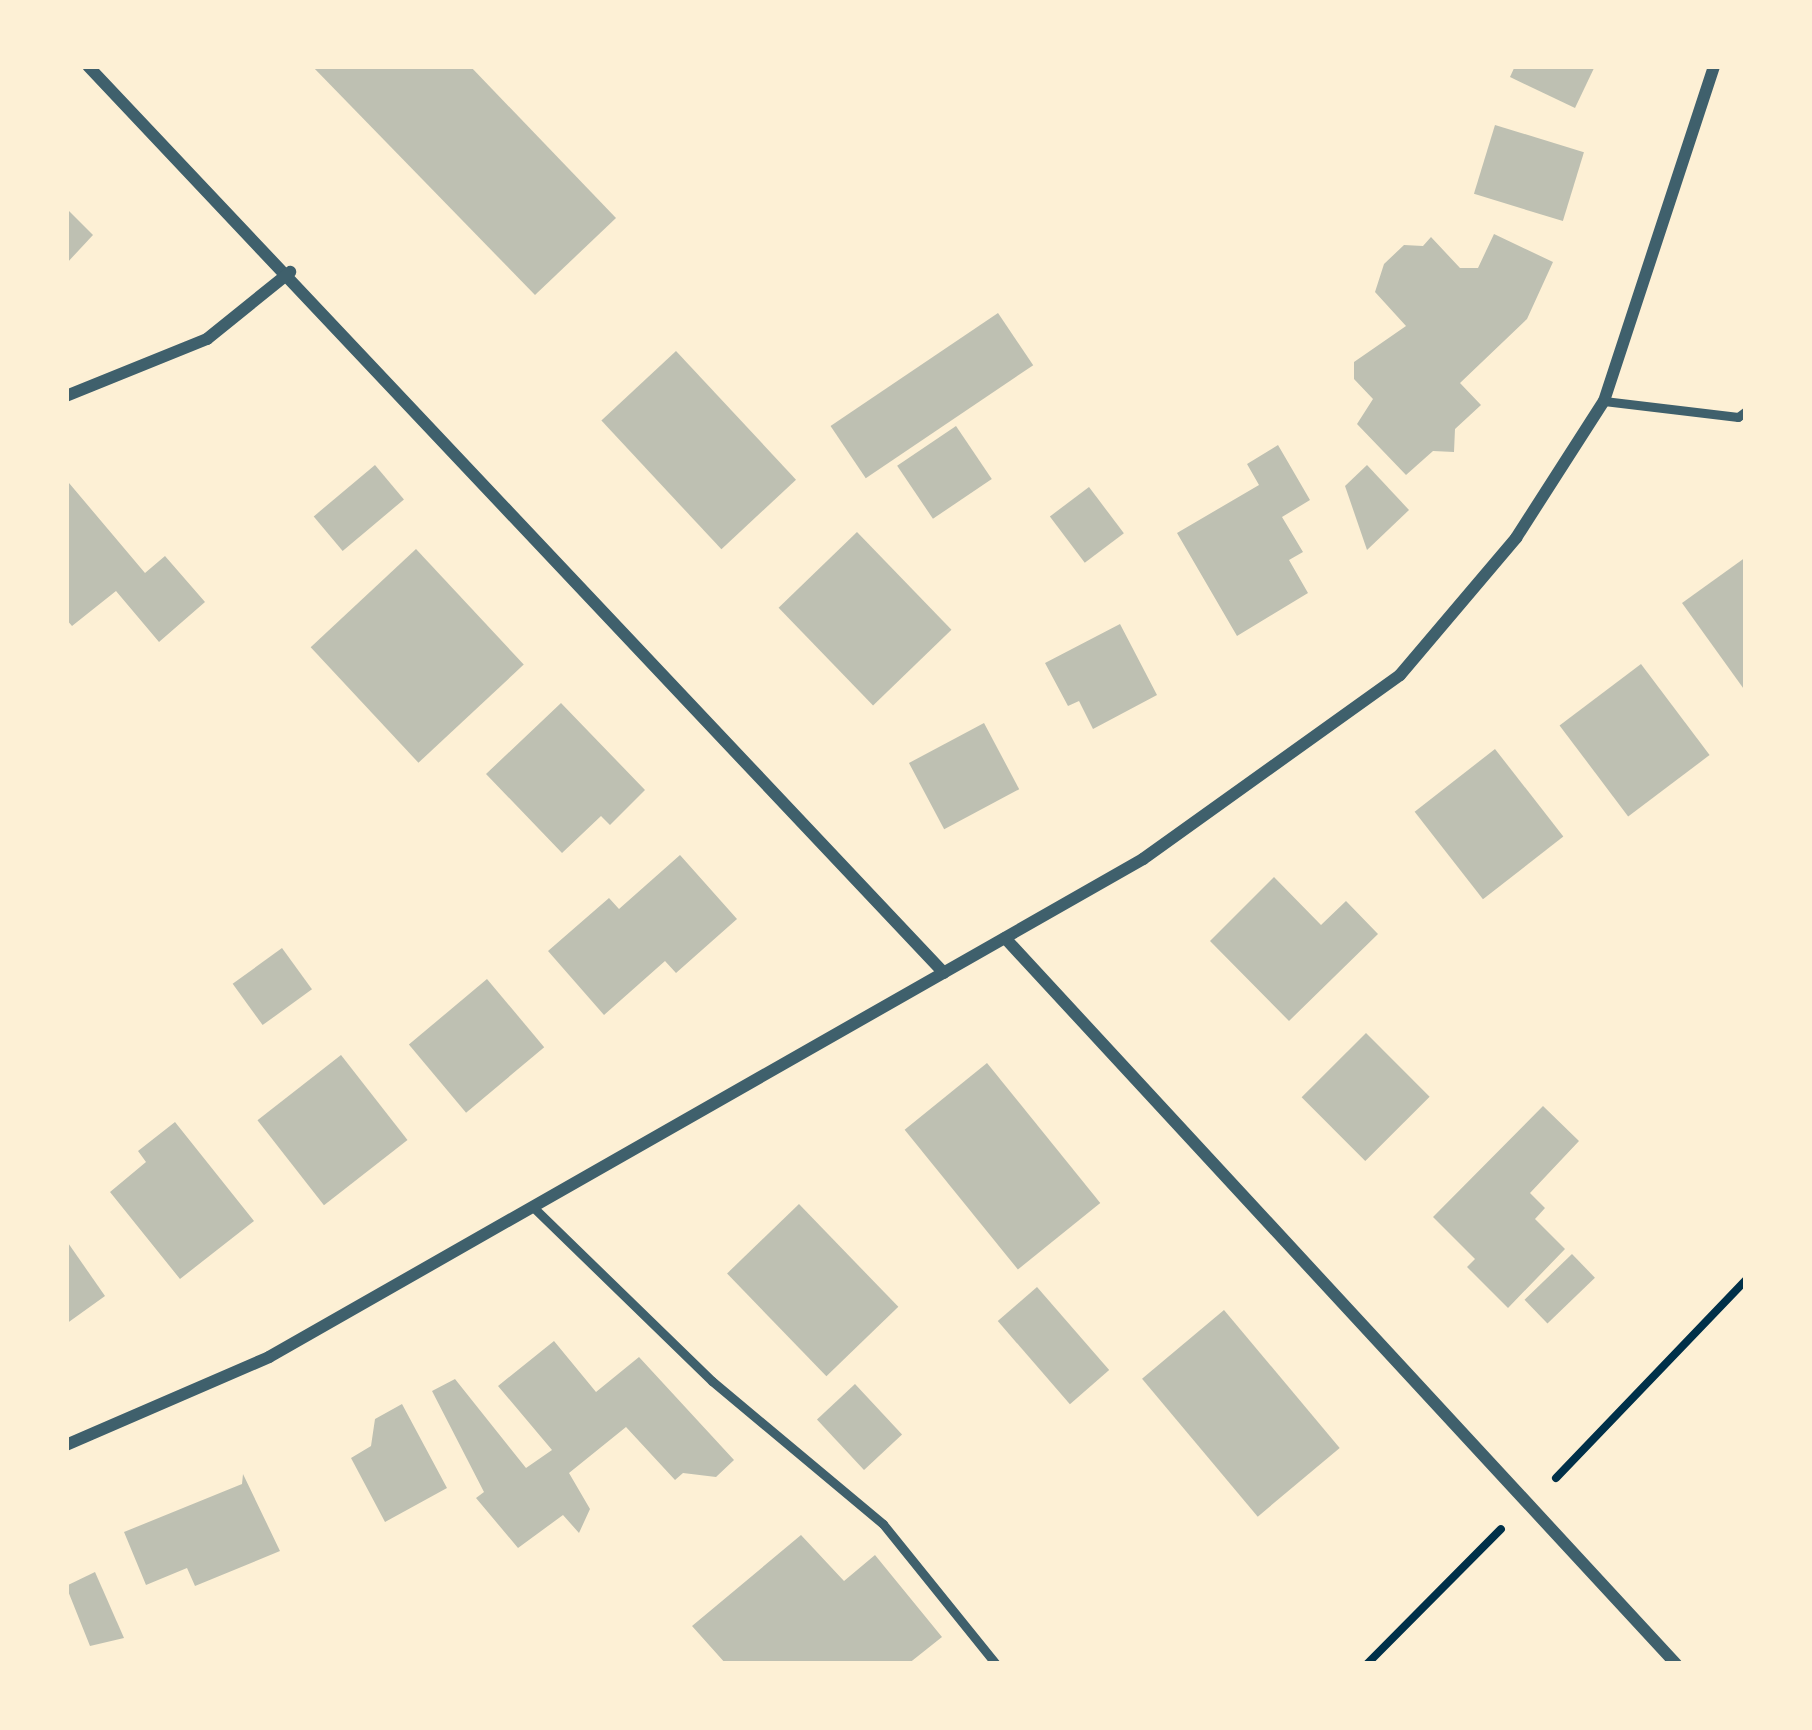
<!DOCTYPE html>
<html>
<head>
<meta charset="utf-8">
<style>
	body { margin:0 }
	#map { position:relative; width:1812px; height:1730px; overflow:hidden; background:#fdf0d5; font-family:"Fira Sans Condensed",sans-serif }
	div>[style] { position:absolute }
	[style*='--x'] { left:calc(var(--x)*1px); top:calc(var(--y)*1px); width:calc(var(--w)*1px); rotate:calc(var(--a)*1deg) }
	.building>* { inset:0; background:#bec0b2; transform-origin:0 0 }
	.path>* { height:8px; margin:-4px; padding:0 4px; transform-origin:4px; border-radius:4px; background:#003049 }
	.service>* { height:9px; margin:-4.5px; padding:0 4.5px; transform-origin:4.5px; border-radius:4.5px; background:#3f606c }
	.minor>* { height:12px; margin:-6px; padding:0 6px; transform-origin:6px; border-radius:6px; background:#3f606c }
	span { translate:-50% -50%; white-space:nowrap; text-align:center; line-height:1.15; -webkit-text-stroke:12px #fdf0d5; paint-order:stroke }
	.frame { position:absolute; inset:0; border:69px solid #fdf0d5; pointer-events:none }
</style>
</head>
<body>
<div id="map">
	<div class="building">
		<div style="clip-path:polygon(312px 66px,470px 66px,616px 218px,535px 295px)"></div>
		<div style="clip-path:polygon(1515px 66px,1595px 66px,1575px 108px,1510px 77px)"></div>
		<div style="left:1495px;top:125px;width:93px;height:72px;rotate:17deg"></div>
		<div style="clip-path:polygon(66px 208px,93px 235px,66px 264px)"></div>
		<div style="clip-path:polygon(1494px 234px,1553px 262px,1527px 319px,1460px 383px,1481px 405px,1455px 429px,1454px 452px,1433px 451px,1406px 475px,1357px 424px,1373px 399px,1354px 379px,1354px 362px,1406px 326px,1375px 292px,1384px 264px,1404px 245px,1423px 246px,1431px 237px,1460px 268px,1478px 268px)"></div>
		<div style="left:998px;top:313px;width:63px;height:202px;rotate:56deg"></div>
		<div style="left:676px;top:351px;width:176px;height:102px;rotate:47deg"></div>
		<div style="left:956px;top:426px;width:64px;height:71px;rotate:56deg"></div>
		<div style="clip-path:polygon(1278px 445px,1310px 500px,1282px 517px,1303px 552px,1289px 560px,1308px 593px,1237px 636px,1177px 533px,1259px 485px,1247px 464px)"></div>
		<div style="left:375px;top:465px;width:45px;height:80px;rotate:50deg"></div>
		<div style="clip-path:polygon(1367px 465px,1409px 510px,1367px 550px,1345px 486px)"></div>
		<div style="clip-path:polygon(69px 483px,145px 573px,165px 556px,205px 602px,159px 642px,116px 591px,72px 626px,66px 619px)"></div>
		<div style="left:1089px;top:487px;width:58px;height:49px;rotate:53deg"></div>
		<div style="left:857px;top:532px;width:136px;height:109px;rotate:46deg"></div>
		<div style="left:416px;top:549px;width:158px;height:144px;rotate:47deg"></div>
		<div style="clip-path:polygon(1746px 557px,1746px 692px,1682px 603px)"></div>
		<div style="clip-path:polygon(1120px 624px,1157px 695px,1093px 729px,1079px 701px,1068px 706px,1045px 663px)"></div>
		<div style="left:1641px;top:664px;width:114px;height:102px;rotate:53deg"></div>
		<div style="clip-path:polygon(561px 703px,645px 790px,610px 825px,601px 816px,562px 853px,486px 774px)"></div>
		<div style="left:984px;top:723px;width:75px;height:85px;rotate:62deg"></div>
		<div style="left:1495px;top:749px;width:111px;height:102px;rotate:52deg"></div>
		<div style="clip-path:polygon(680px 855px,737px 919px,676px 973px,665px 961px,604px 1015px,548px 951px,609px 898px,619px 909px)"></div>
		<div style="clip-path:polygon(1274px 877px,1321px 925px,1346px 901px,1378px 934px,1289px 1021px,1210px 941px)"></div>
		<div style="left:282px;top:948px;width:51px;height:61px;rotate:54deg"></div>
		<div style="left:487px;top:979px;width:89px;height:102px;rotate:50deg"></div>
		<div style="left:1366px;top:1033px;width:90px;height:91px;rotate:45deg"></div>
		<div style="left:341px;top:1055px;width:108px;height:106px;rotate:52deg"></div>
		<div style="left:987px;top:1063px;width:180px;height:106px;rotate:51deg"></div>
		<div style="clip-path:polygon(1543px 1106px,1579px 1141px,1530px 1193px,1545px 1208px,1535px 1219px,1565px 1249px,1508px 1308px,1467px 1267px,1475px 1259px,1433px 1217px)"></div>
		<div style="clip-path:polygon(175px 1122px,254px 1221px,180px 1279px,110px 1192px,146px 1162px,138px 1151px)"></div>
		<div style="left:799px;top:1204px;width:143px;height:100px;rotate:46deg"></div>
		<div style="clip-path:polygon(66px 1240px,105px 1296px,66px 1324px)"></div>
		<div style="left:1572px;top:1254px;width:33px;height:66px;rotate:46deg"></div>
		<div style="left:1037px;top:1287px;width:110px;height:52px;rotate:49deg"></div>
		<div style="left:1224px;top:1310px;width:180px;height:107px;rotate:50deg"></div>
		<div style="clip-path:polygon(554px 1341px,596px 1392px,639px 1357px,734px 1460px,716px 1477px,683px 1473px,675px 1480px,626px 1427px,569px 1473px,590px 1509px,579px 1533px,563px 1515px,518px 1548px,476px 1498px,484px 1492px,432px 1391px,455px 1379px,526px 1468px,552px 1450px,498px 1386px)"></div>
		<div style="left:855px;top:1384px;width:69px;height:52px;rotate:47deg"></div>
		<div style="clip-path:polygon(402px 1404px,447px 1488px,385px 1522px,351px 1458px,371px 1446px,375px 1419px)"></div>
		<div style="clip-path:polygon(243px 1474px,280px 1551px,195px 1586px,187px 1568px,146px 1585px,124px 1532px,242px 1484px)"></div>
		<div style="clip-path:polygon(801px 1535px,844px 1581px,875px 1555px,942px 1637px,908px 1664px,726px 1664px,692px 1626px)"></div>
		<div style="clip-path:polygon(95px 1572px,124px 1638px,90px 1646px,66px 1586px)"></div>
	</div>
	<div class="path">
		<div style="--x:1556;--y:1478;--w:274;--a:-46.2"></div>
		<div style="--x:1367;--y:1664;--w:190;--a:-45.2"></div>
	</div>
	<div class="service">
		<div style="--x:1604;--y:401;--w:135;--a:6.8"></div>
		<div style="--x:1738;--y:417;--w:10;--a:-37"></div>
		<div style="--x:533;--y:1207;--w:250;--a:44.2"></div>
		<div style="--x:712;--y:1381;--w:223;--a:39.9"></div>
		<div style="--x:883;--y:1524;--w:180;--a:51.1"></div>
	</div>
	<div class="minor">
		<div style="--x:88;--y:66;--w:1247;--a:46.66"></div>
		<div style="--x:66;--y:396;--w:152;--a:-22"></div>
		<div style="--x:207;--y:339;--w:107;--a:-38.9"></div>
		<div style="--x:1005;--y:938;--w:989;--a:47.25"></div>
		<div style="--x:66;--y:1445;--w:221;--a:-23.4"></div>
		<div style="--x:269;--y:1357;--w:1006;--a:-29.67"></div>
		<div style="--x:1143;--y:859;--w:316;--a:-35.6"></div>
		<div style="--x:1400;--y:675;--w:180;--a:-49.7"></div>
		<div style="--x:1516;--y:538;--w:163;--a:-57.3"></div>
		<div style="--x:1604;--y:401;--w:353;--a:-71.8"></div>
	</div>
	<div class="frame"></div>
</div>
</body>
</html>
